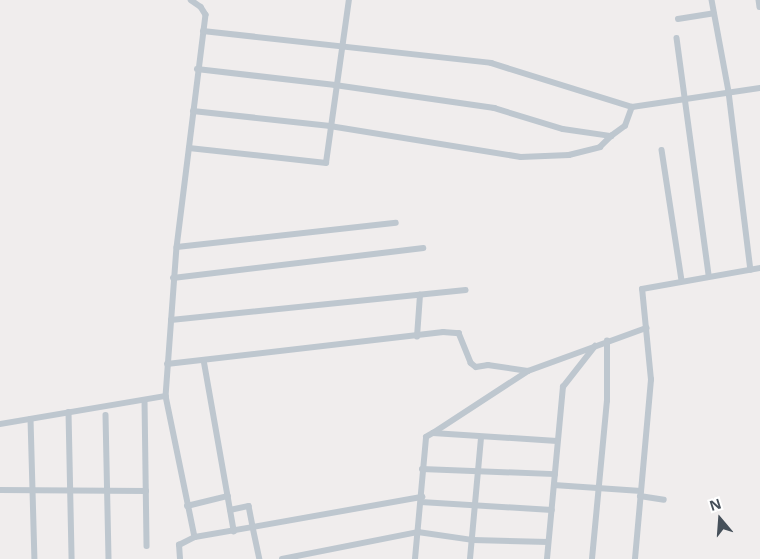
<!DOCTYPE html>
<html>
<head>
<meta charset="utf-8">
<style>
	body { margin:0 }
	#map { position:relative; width:760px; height:559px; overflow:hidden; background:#f0eded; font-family:"Open Sans",sans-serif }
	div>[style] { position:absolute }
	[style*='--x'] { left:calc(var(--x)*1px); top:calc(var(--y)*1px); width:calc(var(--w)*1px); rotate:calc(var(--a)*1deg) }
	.street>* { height:5.5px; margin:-2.75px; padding:0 2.75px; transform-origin:2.75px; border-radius:2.75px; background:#bec7cf }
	span { translate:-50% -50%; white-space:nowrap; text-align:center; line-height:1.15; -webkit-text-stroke:4px #fff; paint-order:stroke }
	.north { position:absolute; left:695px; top:494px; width:50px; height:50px; -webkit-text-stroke:4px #fff; paint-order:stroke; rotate:342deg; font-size:14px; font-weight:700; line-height:20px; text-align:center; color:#46505a }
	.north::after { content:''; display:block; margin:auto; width:18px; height:22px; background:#46505a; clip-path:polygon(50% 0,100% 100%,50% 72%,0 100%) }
</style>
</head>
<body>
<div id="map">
	<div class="street">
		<div style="--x:191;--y:0;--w:12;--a:35"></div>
		<div style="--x:201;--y:7;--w:9;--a:58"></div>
		<div style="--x:206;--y:15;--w:234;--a:97.1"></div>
		<div style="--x:177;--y:247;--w:149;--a:94.2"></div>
		<div style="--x:166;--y:396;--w:144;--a:78.4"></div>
		<div style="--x:195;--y:537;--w:59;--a:-9.8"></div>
		<div style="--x:253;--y:527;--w:33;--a:78"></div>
		<div style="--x:712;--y:0;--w:94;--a:79.5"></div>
		<div style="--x:729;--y:92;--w:179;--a:83"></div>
		<div style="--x:759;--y:0;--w:7;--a:82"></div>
		<div style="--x:678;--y:19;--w:36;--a:-9"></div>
		<div style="--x:203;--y:31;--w:290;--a:6.3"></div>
		<div style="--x:491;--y:63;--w:148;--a:17.3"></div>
		<div style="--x:677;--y:38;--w:239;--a:82.3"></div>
		<div style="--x:197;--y:69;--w:139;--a:6.6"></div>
		<div style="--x:335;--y:85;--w:161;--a:8.2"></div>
		<div style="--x:494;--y:108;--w:72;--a:16.9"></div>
		<div style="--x:563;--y:129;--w:49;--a:8.3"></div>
		<div style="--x:611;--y:136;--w:17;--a:-36"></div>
		<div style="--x:625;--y:126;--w:20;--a:-70"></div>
		<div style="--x:632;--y:107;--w:129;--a:-8.4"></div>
		<div style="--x:193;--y:111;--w:138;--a:6.2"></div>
		<div style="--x:330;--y:126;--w:193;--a:9.2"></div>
		<div style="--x:521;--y:157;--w:48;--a:-2.4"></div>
		<div style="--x:569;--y:155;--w:32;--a:-14"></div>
		<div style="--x:600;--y:147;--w:16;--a:-45"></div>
		<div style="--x:189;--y:148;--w:138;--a:6.2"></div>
		<div style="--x:326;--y:163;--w:165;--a:-82"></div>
		<div style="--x:662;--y:150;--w:132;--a:81.3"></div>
		<div style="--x:177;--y:247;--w:220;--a:-6.3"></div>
		<div style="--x:173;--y:278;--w:252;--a:-6.8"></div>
		<div style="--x:171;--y:320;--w:296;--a:-5.8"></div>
		<div style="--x:417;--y:337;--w:42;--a:-85.9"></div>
		<div style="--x:204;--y:360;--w:174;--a:80"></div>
		<div style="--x:167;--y:364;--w:278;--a:-6.6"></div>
		<div style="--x:443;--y:332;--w:16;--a:4"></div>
		<div style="--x:459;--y:333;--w:32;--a:68"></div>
		<div style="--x:471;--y:363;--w:6;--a:39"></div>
		<div style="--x:476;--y:367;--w:12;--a:-9"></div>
		<div style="--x:488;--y:365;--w:40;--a:8.5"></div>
		<div style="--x:145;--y:400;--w:146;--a:89.2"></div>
		<div style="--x:69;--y:412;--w:147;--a:88.8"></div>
		<div style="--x:106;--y:415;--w:144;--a:88.8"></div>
		<div style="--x:31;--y:419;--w:140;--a:88.4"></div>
		<div style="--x:0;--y:424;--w:168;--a:-9.6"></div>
		<div style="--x:433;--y:433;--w:113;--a:-33.1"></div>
		<div style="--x:528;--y:371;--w:126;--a:-20"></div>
		<div style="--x:422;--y:469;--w:133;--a:2.2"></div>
		<div style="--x:554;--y:485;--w:87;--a:3.9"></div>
		<div style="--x:0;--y:490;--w:146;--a:0.4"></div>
		<div style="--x:640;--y:496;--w:24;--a:9"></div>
		<div style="--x:421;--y:502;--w:131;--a:3.5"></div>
		<div style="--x:187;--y:506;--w:42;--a:-13.7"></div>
		<div style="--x:230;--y:510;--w:19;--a:-12"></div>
		<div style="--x:249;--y:506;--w:21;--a:79"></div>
		<div style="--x:253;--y:527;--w:172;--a:-10.1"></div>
		<div style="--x:180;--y:559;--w:14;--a:-94"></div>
		<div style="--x:179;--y:545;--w:18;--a:-27"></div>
		<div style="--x:282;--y:559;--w:139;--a:-11.2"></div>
		<div style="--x:418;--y:532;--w:56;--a:8.3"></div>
		<div style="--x:473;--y:540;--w:75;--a:1.5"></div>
		<div style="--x:415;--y:559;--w:122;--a:-84.8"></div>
		<div style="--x:426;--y:437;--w:8;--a:-30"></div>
		<div style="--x:433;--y:433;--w:124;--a:3.7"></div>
		<div style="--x:470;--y:559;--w:122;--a:-84.8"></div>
		<div style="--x:547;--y:559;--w:173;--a:-84.7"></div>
		<div style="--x:563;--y:387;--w:52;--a:-52"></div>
		<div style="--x:592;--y:559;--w:159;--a:-84.6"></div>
		<div style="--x:607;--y:401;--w:60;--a:-90"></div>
		<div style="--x:635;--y:559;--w:180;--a:-84.9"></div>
		<div style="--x:651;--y:380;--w:91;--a:-95.6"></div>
		<div style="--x:642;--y:289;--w:120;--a:-10.1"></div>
	</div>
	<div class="north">N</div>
</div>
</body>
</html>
